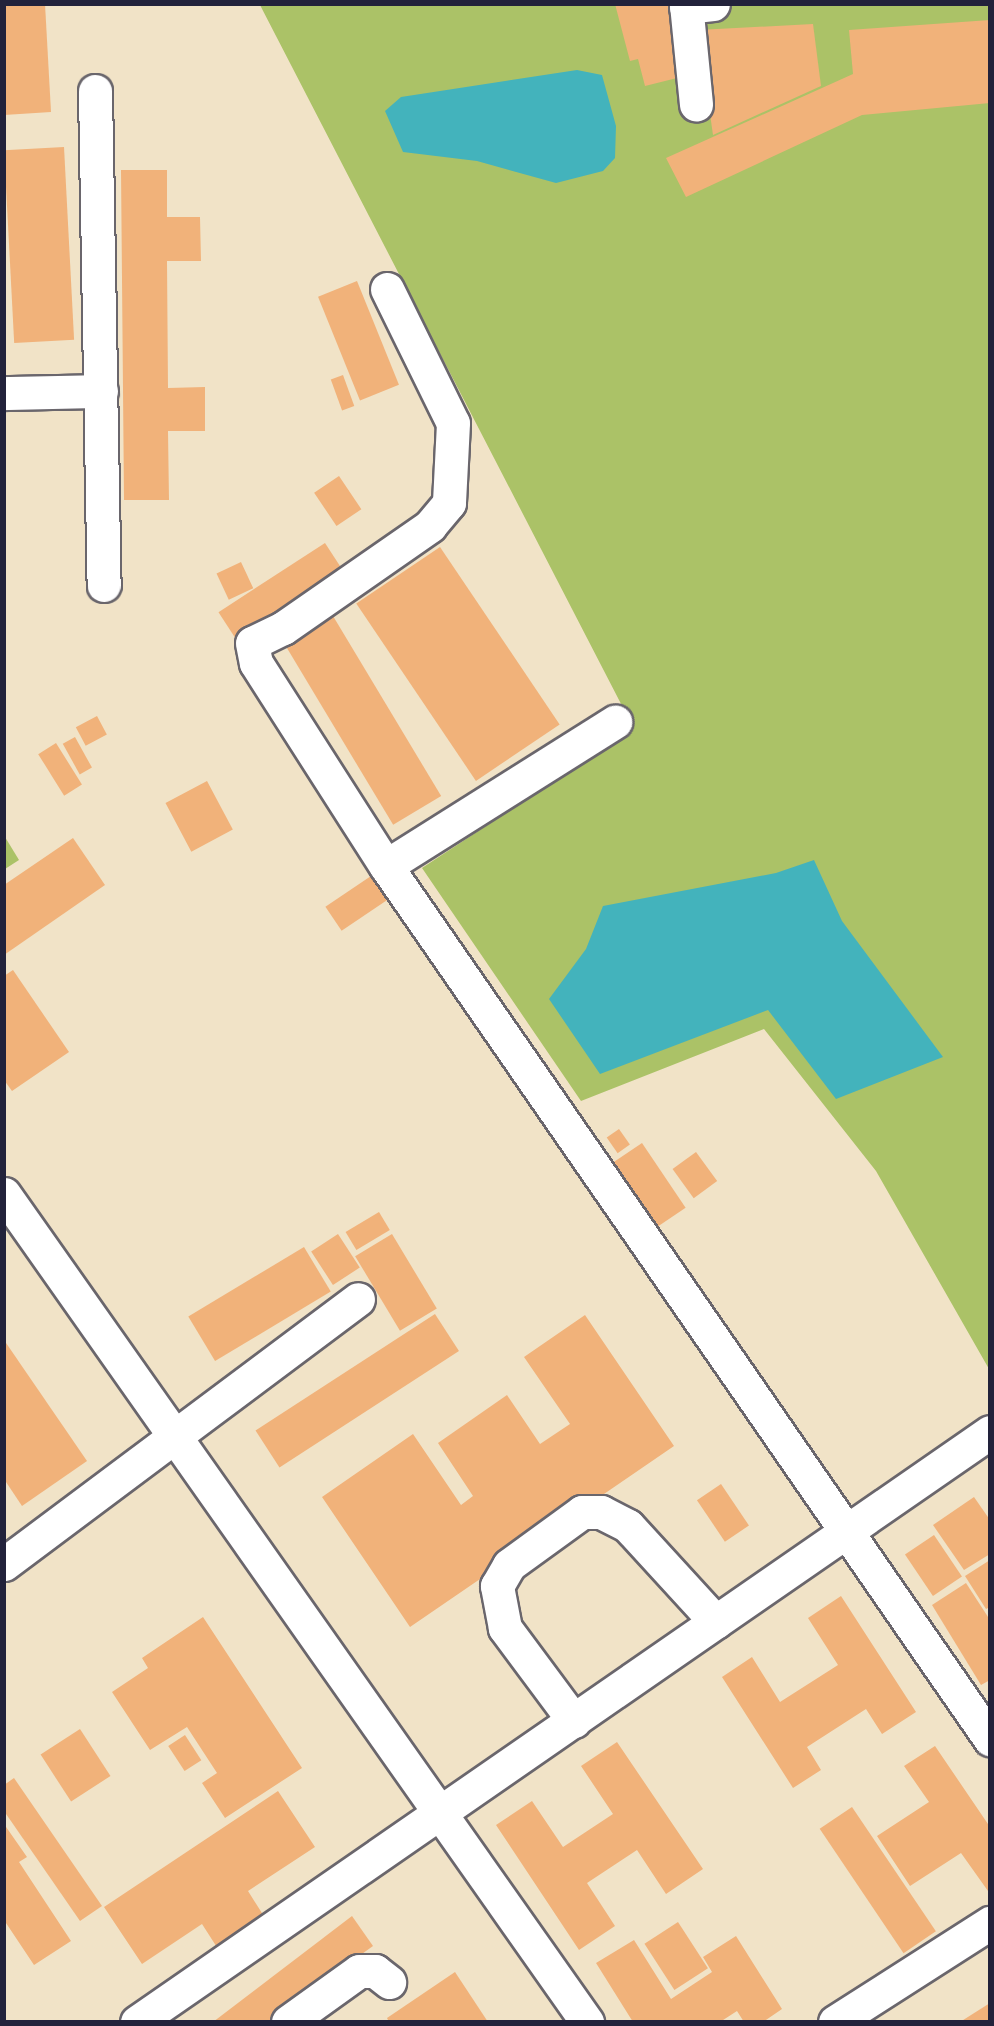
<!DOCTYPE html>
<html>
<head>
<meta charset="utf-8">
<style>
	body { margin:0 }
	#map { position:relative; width:994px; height:2026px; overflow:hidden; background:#f1e3c7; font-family:Kalam,sans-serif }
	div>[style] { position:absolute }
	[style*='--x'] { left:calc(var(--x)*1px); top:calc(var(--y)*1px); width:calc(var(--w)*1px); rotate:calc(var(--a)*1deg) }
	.green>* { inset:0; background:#abc267 }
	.water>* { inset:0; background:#43b3bc }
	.building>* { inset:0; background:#f1b27a; transform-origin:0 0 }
	.roads { filter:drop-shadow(2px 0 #6a666c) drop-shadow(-2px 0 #6a666c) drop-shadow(0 2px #6a666c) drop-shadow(0 -2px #6a666c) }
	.minor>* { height:33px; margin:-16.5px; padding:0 16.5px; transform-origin:16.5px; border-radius:16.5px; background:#fff }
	span { translate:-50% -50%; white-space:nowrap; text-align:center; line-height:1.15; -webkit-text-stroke:6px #fff; paint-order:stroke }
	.frame { position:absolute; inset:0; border:6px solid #22223b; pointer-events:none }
</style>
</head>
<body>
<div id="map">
	<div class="green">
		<div style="clip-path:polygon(260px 5px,989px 5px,989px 1369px,876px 1171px,764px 1029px,581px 1101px,422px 868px,634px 729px)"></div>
		<div style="clip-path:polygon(5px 837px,19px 860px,5px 869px,4px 869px)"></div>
	</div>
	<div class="water">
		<div style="clip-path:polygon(577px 70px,602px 75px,616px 126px,615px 158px,603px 171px,556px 183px,477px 161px,403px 152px,385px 111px,401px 97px)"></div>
		<div style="clip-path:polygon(814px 860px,842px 921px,943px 1057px,836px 1099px,768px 1010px,600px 1074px,549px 999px,586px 949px,603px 906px,776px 873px)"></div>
	</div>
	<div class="building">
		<div style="clip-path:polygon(45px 4px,51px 112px,4px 115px,4px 5px)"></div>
		<div style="clip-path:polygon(615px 4px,674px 4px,681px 77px,645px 86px,638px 59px,630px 61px)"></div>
		<div style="clip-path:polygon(990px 20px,990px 103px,862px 115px,686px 197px,666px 158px,853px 74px,849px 30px)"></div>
		<div style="clip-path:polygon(813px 24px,821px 86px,713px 135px,698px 30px)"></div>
		<div style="left:64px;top:147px;width:193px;height:60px;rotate:87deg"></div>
		<div style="clip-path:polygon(121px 170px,167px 170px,167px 217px,200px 217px,201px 261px,167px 261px,168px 388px,205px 387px,205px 431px,168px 431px,169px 500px,124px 500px)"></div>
		<div style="left:357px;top:281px;width:112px;height:42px;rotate:68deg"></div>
		<div style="left:343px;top:375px;width:33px;height:13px;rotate:70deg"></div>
		<div style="left:339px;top:476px;width:40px;height:30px;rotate:56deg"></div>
		<div style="left:325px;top:543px;width:35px;height:127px;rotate:57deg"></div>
		<div style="left:440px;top:547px;width:214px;height:101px;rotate:56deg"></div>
		<div style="left:241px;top:562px;width:29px;height:27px;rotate:65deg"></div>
		<div style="left:333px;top:616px;width:210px;height:56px;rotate:59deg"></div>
		<div style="left:97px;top:716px;width:21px;height:24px;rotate:62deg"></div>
		<div style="left:75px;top:737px;width:35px;height:14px;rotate:61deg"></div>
		<div style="left:56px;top:743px;width:49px;height:21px;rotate:58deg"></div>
		<div style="left:207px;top:781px;width:55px;height:47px;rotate:62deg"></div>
		<div style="clip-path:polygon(73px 838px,105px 885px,4px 955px,4px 885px)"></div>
		<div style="left:371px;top:876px;width:29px;height:55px;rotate:56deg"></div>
		<div style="clip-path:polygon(13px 970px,69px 1052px,12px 1091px,4px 1080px,4px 976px)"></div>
		<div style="left:619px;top:1129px;width:19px;height:15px;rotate:55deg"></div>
		<div style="left:642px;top:1143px;width:78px;height:34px;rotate:56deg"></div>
		<div style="left:696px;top:1152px;width:36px;height:29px;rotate:54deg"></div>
		<div style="left:379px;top:1212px;width:21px;height:39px;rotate:59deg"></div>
		<div style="left:338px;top:1234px;width:40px;height:32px;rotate:57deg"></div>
		<div style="left:392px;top:1234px;width:87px;height:43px;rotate:59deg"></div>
		<div style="left:304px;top:1247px;width:52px;height:135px;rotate:59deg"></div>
		<div style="left:435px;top:1314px;width:44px;height:214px;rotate:57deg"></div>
		<div style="clip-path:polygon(585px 1315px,674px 1446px,410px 1627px,322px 1497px,413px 1434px,461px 1505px,473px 1496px,438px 1443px,507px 1395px,540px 1444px,570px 1424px,524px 1357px)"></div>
		<div style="clip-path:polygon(4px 1340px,87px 1461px,22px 1506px,4px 1479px)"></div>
		<div style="left:721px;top:1484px;width:50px;height:29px;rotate:56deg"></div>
		<div style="clip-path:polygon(974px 1497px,990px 1520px,990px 1554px,964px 1570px,933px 1525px)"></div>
		<div style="left:934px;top:1535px;width:50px;height:35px;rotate:56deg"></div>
		<div style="clip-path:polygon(990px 1560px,990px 1607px,986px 1609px,965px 1576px)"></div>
		<div style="clip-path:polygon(966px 1583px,990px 1620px,990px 1680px,981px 1685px,932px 1605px)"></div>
		<div style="clip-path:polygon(841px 1596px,916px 1712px,882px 1734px,866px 1709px,807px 1747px,821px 1770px,793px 1788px,722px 1677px,752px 1657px,780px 1702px,838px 1665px,808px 1618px)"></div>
		<div style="clip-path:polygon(203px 1617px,302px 1768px,225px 1818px,202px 1783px,217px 1773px,187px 1727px,150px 1750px,112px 1692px,148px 1668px,142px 1658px)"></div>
		<div style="left:80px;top:1729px;width:56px;height:47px;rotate:57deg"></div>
		<div style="left:185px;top:1735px;width:30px;height:20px;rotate:57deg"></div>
		<div style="clip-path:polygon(617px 1742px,703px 1869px,666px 1894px,637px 1850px,587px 1883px,615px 1926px,579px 1950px,496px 1825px,532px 1801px,563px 1847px,613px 1814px,581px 1766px)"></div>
		<div style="clip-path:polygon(935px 1746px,990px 1827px,988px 1891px,961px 1853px,910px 1886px,877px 1836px,929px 1802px,904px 1766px)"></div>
		<div style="clip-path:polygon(14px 1778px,102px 1906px,80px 1921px,4px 1811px,4px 1785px)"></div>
		<div style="clip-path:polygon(278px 1791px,315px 1847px,248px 1891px,267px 1921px,220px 1952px,202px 1924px,142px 1964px,104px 1907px)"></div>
		<div style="left:852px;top:1807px;width:150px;height:39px;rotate:56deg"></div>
		<div style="clip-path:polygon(4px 1824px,27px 1857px,19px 1862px,71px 1941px,34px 1965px,4px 1920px)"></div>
		<div style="clip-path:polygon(352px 1916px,373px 1946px,267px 2022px,213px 2022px)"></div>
		<div style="left:678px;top:1922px;width:55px;height:40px;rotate:57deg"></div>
		<div style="clip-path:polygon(736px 1936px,782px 2009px,763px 2022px,744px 2022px,737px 2011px,720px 2022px,633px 2022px,596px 1963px,634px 1940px,671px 1999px,712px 1972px,703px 1957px)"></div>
		<div style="clip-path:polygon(455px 1972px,488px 2022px,389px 2022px,387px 2018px)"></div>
		<div style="clip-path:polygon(990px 2003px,990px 2022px,960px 2022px)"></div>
	</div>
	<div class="roads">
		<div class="minor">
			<div style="--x:686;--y:4;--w:101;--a:84.3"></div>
			<div style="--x:686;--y:7;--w:27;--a:-6"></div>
			<div style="--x:95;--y:91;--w:494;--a:89"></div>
			<div style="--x:387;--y:289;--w:149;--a:63.8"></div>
			<div style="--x:453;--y:423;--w:80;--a:92.9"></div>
			<div style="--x:449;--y:503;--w:30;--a:130"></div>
			<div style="--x:430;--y:526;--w:179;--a:145.2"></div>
			<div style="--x:283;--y:628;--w:34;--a:154"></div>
			<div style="--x:252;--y:643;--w:20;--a:79"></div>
			<div style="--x:256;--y:663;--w:241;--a:57.4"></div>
			<div style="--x:386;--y:866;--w:1062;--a:55.32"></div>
			<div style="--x:4;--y:393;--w:97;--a:-1.2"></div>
			<div style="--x:386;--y:866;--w:271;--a:-32.2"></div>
			<div style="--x:4;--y:1194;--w:1013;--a:54.85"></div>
			<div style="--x:4;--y:1564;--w:442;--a:-36.8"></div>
			<div style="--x:574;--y:1721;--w:116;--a:-126.6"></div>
			<div style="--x:505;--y:1628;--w:43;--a:-100.8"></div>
			<div style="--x:497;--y:1586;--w:24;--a:-60"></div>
			<div style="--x:509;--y:1565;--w:90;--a:-36"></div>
			<div style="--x:582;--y:1512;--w:19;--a:0"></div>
			<div style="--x:601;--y:1512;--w:30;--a:27"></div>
			<div style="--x:628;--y:1526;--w:130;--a:47.5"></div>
			<div style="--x:137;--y:2022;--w:1037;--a:-34.67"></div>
			<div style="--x:288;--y:2022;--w:87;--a:-35.7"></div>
			<div style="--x:359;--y:1971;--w:16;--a:0"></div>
			<div style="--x:375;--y:1971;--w:18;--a:38"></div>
			<div style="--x:835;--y:2022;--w:184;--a:-32.6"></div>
		</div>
	</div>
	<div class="frame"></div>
</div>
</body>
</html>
